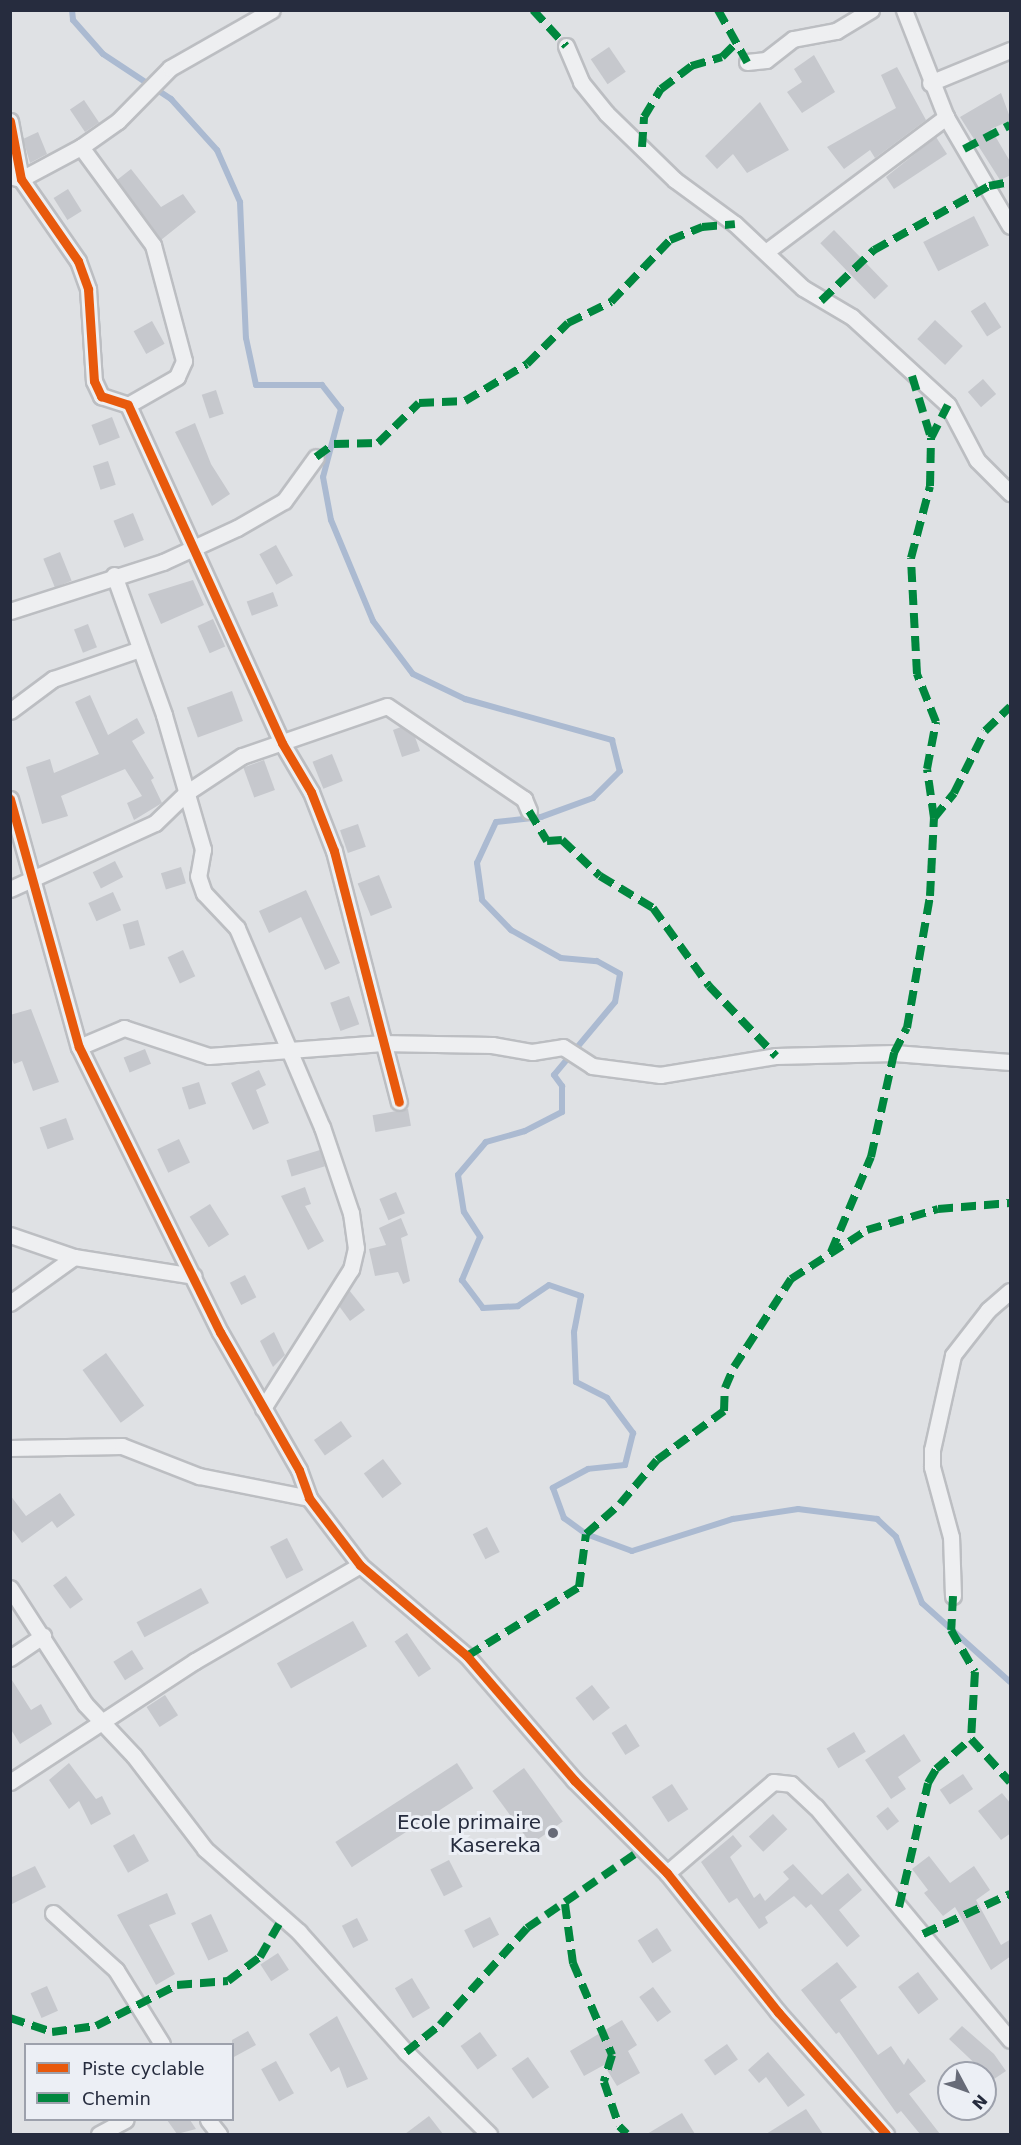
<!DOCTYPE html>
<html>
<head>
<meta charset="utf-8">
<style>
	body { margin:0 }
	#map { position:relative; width:1021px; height:2145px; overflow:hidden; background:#dfe1e4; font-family:"DejaVu Sans",sans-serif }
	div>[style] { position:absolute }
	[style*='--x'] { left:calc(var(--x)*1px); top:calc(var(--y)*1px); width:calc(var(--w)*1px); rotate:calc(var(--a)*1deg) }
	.stream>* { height:6px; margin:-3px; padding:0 3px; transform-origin:3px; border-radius:3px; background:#abbad1 }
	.building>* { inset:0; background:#c6c8cd; transform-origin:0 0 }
	.roads { filter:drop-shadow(2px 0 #bcbec2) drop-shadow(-2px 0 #bcbec2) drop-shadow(0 2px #bcbec2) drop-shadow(0 -2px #bcbec2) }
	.street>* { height:15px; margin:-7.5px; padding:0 7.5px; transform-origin:7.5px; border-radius:7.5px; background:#eeeff1 }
	.quiet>* { height:8px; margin-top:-4px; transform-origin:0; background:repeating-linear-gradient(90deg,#00873e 0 15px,transparent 0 23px) }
	.cycleway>* { height:9px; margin:-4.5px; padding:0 4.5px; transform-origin:4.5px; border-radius:4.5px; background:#e8590c }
	.dots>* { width:16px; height:16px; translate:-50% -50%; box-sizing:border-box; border:3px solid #eceff5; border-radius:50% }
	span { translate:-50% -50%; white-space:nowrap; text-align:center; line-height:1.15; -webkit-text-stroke:6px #eceff5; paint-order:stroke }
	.poi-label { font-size:20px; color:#262c3e }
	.right { translate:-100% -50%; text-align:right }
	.frame { position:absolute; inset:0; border:12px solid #262c3e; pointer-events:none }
	.legend { position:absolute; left:24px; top:2043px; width:210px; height:78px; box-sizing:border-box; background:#eceff5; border:2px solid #9da1ac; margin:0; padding:8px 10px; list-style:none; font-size:18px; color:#262c3e }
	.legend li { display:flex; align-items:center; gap:12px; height:30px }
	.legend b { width:30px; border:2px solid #9da1ac }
	.north { position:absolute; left:937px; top:2061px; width:60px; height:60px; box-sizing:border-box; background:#eceff5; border:2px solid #9da1ac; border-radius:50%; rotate:131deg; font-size:16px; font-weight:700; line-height:24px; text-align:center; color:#262c3e }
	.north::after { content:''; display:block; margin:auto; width:21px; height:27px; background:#676b78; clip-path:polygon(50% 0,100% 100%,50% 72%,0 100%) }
</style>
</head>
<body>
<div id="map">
	<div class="stream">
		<div style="--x:72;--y:10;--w:10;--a:84"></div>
		<div style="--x:73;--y:20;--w:45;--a:48.6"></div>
		<div style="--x:103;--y:54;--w:82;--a:33.5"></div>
		<div style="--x:171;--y:99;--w:69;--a:48"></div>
		<div style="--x:217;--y:150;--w:57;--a:66.1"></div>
		<div style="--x:240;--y:202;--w:136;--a:87.5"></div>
		<div style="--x:246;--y:338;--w:48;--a:78"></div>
		<div style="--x:256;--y:385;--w:66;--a:0"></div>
		<div style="--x:322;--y:385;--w:31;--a:52"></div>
		<div style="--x:341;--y:409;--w:70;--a:104.8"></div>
		<div style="--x:323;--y:477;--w:44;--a:79.5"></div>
		<div style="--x:331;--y:520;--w:109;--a:67.4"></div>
		<div style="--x:373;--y:621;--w:66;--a:53"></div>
		<div style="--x:413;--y:674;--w:58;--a:25.7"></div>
		<div style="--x:465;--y:699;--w:153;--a:15.6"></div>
		<div style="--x:612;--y:740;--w:32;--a:76"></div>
		<div style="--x:620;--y:771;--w:38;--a:135"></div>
		<div style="--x:593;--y:798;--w:55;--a:159.9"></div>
		<div style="--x:541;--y:817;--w:45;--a:173.7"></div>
		<div style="--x:496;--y:822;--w:45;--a:114.9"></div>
		<div style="--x:477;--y:863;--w:37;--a:82"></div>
		<div style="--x:482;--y:900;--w:42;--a:46"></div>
		<div style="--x:511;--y:930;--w:57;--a:29.2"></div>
		<div style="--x:561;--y:958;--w:36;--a:5"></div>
		<div style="--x:597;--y:961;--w:26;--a:29"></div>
		<div style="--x:620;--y:974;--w:28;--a:100"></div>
		<div style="--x:615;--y:1002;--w:95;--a:129.9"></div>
		<div style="--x:554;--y:1075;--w:14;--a:54"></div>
		<div style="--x:562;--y:1086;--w:26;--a:90"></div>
		<div style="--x:562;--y:1112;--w:42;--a:152.8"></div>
		<div style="--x:525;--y:1131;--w:41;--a:164.2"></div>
		<div style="--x:486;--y:1142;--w:43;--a:130.3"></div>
		<div style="--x:458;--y:1175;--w:37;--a:81"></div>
		<div style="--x:464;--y:1212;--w:30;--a:57"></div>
		<div style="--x:480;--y:1237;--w:47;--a:112.7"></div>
		<div style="--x:462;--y:1280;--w:35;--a:53"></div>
		<div style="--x:483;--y:1308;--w:35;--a:-3"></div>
		<div style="--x:518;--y:1306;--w:37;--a:-34"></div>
		<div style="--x:549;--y:1285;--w:34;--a:19"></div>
		<div style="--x:581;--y:1296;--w:37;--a:101"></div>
		<div style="--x:574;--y:1332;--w:50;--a:87.7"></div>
		<div style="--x:576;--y:1382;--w:35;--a:27"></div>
		<div style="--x:607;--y:1398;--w:44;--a:53.4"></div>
		<div style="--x:633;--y:1433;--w:33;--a:104"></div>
		<div style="--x:625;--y:1465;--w:37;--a:174"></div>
		<div style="--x:588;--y:1469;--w:40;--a:152"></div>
		<div style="--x:553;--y:1488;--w:32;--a:70"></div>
		<div style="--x:564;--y:1518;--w:27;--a:36"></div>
		<div style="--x:586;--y:1534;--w:49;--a:20.3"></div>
		<div style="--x:632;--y:1551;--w:106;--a:-17.6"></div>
		<div style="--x:733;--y:1519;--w:66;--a:-8.7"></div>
		<div style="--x:798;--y:1509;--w:80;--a:7.2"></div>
		<div style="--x:877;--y:1519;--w:26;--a:43"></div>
		<div style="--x:896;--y:1537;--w:71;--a:68.5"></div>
		<div style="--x:922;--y:1603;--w:118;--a:41.9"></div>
	</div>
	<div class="building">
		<div style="left:609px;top:47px;width:30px;height:22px;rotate:56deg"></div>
		<div style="clip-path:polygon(814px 55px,835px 92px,802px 113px,787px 92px,802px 82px,794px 69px)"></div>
		<div style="clip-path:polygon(897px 67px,926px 120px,875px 158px,870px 150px,844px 169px,827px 147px,896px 108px,881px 75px)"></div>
		<div style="clip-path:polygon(1001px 93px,1011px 120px,991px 129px,1011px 163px,1011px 175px,1000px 180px,960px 117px)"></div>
		<div style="left:84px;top:100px;width:27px;height:17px;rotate:56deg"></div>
		<div style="clip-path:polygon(760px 102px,789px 150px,747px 173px,733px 154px,717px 169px,705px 156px)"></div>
		<div style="clip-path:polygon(38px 132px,47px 154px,30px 163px,23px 139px)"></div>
		<div style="clip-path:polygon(936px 137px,947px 154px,894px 189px,886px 177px)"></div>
		<div style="clip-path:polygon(131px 169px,161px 207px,183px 194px,196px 212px,161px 240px,117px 180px)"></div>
		<div style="left:68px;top:189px;width:26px;height:17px;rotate:58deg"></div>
		<div style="left:974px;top:216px;width:33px;height:57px;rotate:63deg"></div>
		<div style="left:834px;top:230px;width:78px;height:19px;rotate:46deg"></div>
		<div style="left:985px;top:302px;width:30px;height:17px;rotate:57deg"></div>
		<div style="left:935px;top:320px;width:38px;height:26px;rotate:43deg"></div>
		<div style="left:152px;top:321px;width:26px;height:21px;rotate:61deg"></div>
		<div style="left:983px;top:379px;width:20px;height:20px;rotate:49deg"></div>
		<div style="left:216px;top:390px;width:25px;height:15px;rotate:72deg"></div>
		<div style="left:112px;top:417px;width:22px;height:22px;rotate:69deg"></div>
		<div style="clip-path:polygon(195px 423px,211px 464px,230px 494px,212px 506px,175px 432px)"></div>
		<div style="left:108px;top:461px;width:25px;height:16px;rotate:72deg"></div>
		<div style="left:133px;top:513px;width:29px;height:21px;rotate:68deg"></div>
		<div style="left:276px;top:545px;width:35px;height:19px;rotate:61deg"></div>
		<div style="left:60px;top:552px;width:31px;height:18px;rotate:68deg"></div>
		<div style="clip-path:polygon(193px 580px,204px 605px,161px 624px,148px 594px)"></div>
		<div style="left:273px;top:592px;width:15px;height:28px;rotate:70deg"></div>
		<div style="left:213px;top:619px;width:30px;height:17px;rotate:66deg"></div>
		<div style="left:88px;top:624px;width:25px;height:15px;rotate:69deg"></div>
		<div style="left:232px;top:691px;width:32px;height:48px;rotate:70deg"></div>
		<div style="clip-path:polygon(90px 695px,108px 735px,137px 718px,145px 733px,132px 741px,154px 778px,151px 780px,162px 803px,134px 820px,127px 803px,142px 796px,125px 769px,61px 796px,68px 816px,42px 824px,26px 767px,50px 759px,54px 773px,99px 754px,75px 702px)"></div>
		<div style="clip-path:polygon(401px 727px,415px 737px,420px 751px,402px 757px,393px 730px)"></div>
		<div style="left:332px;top:754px;width:29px;height:21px;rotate:68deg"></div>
		<div style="left:264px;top:760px;width:32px;height:22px;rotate:70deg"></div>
		<div style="left:358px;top:824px;width:24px;height:19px;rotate:71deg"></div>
		<div style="left:115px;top:861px;width:18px;height:25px;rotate:63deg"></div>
		<div style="left:181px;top:867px;width:17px;height:21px;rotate:73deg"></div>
		<div style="left:379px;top:875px;width:35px;height:23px;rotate:68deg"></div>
		<div style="clip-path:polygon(306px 890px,340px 963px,325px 970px,301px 917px,269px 933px,259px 911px)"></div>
		<div style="left:113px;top:892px;width:20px;height:27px;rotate:66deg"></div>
		<div style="left:138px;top:920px;width:26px;height:16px;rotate:74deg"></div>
		<div style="left:183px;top:950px;width:29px;height:17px;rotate:65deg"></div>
		<div style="left:349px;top:996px;width:30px;height:20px;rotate:70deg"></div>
		<div style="clip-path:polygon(31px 1009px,59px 1082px,33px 1091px,22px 1061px,14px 1064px,10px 1055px,10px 1015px)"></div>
		<div style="left:145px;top:1049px;width:16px;height:23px;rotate:68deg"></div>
		<div style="clip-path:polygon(259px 1070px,266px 1085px,256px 1090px,269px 1123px,253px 1130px,231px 1083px)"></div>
		<div style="left:199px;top:1082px;width:23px;height:18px;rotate:72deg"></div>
		<div style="left:408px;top:1109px;width:17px;height:36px;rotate:80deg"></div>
		<div style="left:66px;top:1118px;width:23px;height:28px;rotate:70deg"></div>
		<div style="left:179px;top:1139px;width:26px;height:24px;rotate:65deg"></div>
		<div style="left:320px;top:1150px;width:17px;height:35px;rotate:73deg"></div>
		<div style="clip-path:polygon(305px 1187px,311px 1204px,305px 1206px,324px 1241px,308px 1250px,281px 1196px)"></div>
		<div style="left:396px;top:1192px;width:23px;height:18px;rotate:67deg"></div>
		<div style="left:210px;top:1204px;width:36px;height:24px;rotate:58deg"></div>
		<div style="clip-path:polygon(401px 1218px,408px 1235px,401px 1238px,410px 1281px,403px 1284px,398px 1272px,375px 1276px,369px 1249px,386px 1245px,379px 1228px)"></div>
		<div style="left:245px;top:1275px;width:25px;height:17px;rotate:63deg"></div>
		<div style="clip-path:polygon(349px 1290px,365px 1310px,350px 1321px,339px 1306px)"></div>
		<div style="clip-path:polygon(274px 1332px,285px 1355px,273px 1367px,260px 1341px)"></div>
		<div style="left:106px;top:1353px;width:65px;height:29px;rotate:54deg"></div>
		<div style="left:341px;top:1421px;width:19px;height:33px;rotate:55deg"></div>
		<div style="left:383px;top:1459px;width:31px;height:24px;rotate:53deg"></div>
		<div style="clip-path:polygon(60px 1493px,75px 1515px,57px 1528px,52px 1521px,22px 1543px,10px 1527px,10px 1495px,26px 1516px)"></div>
		<div style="left:487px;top:1527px;width:28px;height:16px;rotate:63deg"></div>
		<div style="left:287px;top:1538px;width:36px;height:19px;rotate:63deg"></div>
		<div style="left:66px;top:1576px;width:29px;height:16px;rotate:54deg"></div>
		<div style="left:201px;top:1588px;width:17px;height:73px;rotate:62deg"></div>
		<div style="left:353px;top:1621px;width:29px;height:87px;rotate:61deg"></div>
		<div style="left:407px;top:1633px;width:43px;height:15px;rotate:56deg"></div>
		<div style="left:132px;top:1650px;width:22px;height:22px;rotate:58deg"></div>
		<div style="clip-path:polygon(10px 1677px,31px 1710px,41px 1704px,52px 1724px,20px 1744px,10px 1728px)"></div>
		<div style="left:592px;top:1685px;width:29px;height:21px;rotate:52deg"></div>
		<div style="left:165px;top:1695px;width:24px;height:22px;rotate:57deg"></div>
		<div style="left:626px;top:1724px;width:26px;height:17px;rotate:58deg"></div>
		<div style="left:854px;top:1732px;width:23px;height:32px;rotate:59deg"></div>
		<div style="clip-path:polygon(904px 1734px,921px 1761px,898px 1777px,906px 1789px,891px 1799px,865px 1760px)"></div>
		<div style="clip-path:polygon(69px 1763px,96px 1799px,102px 1796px,111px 1814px,91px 1825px,79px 1801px,69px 1809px,49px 1780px)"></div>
		<div style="left:457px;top:1763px;width:30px;height:145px;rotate:57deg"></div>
		<div style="left:524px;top:1768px;width:66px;height:39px;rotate:54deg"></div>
		<div style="left:963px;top:1774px;width:18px;height:28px;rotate:56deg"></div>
		<div style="left:672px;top:1784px;width:30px;height:24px;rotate:57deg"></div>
		<div style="clip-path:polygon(1002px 1793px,1011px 1804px,1011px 1833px,1001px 1840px,978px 1811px)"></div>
		<div style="left:888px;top:1807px;width:18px;height:15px;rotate:52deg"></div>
		<div style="left:773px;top:1814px;width:21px;height:33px;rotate:47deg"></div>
		<div style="left:134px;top:1834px;width:31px;height:24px;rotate:61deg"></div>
		<div style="clip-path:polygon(733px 1835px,742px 1846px,730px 1857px,754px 1898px,760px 1893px,765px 1901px,789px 1879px,783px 1872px,793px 1864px,822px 1895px,848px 1873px,862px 1890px,839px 1910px,860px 1936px,847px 1947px,811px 1904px,806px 1908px,794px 1896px,765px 1917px,768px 1923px,759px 1929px,737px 1898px,729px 1903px,701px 1862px)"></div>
		<div style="clip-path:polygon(929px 1856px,950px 1883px,974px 1866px,990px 1890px,976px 1900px,1001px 1945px,1011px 1939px,1011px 1956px,991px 1970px,955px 1907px,943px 1916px,924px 1893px,928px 1890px,912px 1869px)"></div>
		<div style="left:449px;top:1860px;width:30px;height:21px;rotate:63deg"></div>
		<div style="clip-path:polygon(35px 1866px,46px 1887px,10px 1905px,10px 1878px)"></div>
		<div style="clip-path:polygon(167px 1893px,176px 1914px,149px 1925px,175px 1974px,156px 1985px,117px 1915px)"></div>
		<div style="left:211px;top:1914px;width:41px;height:22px;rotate:65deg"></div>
		<div style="left:490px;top:1917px;width:20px;height:29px;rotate:63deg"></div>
		<div style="left:357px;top:1918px;width:25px;height:17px;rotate:63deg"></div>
		<div style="left:657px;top:1928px;width:27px;height:23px;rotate:57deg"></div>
		<div style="left:278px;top:1953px;width:20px;height:21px;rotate:57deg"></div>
		<div style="clip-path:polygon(837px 1962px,857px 1987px,840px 2000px,878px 2055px,891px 2046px,904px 2065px,908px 2058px,926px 2081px,909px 2094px,940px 2134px,920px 2134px,901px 2111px,897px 2114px,839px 2032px,836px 2034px,801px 1990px)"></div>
		<div style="left:918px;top:1972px;width:34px;height:25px;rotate:53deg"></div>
		<div style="left:412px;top:1978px;width:35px;height:20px;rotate:59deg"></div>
		<div style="left:47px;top:1986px;width:27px;height:18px;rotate:66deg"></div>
		<div style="left:653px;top:1987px;width:31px;height:17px;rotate:54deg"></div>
		<div style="clip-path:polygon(337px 2016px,368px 2079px,347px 2088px,339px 2067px,331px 2072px,309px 2034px)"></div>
		<div style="clip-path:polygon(622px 2020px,637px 2045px,628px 2051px,640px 2073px,617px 2086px,604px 2065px,584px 2076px,570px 2051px)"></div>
		<div style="clip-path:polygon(962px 2026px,994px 2054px,1006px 2071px,985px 2085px,985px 2073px,949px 2039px)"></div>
		<div style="clip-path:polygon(248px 2031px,256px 2045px,232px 2058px,232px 2040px)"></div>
		<div style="left:480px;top:2032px;width:29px;height:24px;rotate:54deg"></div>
		<div style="left:727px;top:2044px;width:19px;height:28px;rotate:55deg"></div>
		<div style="clip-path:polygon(768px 2052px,805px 2095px,788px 2107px,766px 2077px,759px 2083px,748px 2070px)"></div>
		<div style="left:528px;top:2057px;width:37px;height:20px;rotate:55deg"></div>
		<div style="left:276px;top:2061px;width:37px;height:17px;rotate:61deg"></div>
		<div style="clip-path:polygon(806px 2109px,823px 2134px,766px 2134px)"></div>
		<div style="clip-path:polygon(682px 2113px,695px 2134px,647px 2134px)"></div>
		<div style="clip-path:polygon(429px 2116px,443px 2134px,405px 2134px)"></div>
		<div style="clip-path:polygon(167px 2120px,190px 2120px,196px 2129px,177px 2134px)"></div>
	</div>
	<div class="roads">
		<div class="street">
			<div style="--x:904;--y:10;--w:115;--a:68.6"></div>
			<div style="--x:946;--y:117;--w:126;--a:59.6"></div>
			<div style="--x:566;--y:46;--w:39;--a:67"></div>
			<div style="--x:581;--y:82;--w:40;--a:51"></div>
			<div style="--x:606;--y:113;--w:96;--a:44.2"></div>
			<div style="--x:675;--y:180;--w:74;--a:36.3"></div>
			<div style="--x:735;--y:224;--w:93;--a:43.3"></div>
			<div style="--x:803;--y:288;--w:57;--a:30.6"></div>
			<div style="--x:852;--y:317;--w:130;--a:42.5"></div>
			<div style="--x:948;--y:405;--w:62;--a:62.2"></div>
			<div style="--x:977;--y:460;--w:47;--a:45"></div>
			<div style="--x:747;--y:62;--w:19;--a:-6"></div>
			<div style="--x:766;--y:60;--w:34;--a:-38"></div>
			<div style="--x:793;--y:39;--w:44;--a:-10.5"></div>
			<div style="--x:836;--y:31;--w:41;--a:-31"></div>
			<div style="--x:930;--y:83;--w:87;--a:-22.4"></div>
			<div style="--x:10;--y:121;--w:59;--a:79.3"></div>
			<div style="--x:21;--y:179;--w:100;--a:55.2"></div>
			<div style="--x:78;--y:261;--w:30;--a:70"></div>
			<div style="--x:88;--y:289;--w:92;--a:86.3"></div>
			<div style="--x:94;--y:381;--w:17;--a:65"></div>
			<div style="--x:101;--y:396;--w:28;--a:18"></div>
			<div style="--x:128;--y:405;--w:371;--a:65.5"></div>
			<div style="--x:282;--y:743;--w:57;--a:59.4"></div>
			<div style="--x:311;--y:792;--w:63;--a:68.7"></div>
			<div style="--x:334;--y:851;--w:259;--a:75.5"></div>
			<div style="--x:81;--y:147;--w:122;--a:53.7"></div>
			<div style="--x:153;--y:245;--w:120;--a:75"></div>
			<div style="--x:184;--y:361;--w:17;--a:114"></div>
			<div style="--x:177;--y:377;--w:56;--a:150.3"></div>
			<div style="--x:13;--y:177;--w:8;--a:14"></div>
			<div style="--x:21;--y:179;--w:68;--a:-28.1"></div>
			<div style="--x:81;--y:147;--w:45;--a:-35.1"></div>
			<div style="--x:118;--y:121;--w:74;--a:-45.5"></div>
			<div style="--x:170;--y:68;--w:117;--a:-29.6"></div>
			<div style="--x:767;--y:251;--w:224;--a:-36.8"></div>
			<div style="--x:114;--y:575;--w:149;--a:70.3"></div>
			<div style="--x:164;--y:715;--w:140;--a:73.8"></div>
			<div style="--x:203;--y:849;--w:27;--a:100"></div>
			<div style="--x:198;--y:876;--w:18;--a:71"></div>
			<div style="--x:204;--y:893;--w:48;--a:46.7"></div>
			<div style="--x:237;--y:928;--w:216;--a:66.9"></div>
			<div style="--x:322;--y:1127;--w:91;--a:71.4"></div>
			<div style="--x:351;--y:1213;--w:35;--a:82"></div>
			<div style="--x:356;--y:1248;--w:22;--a:103"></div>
			<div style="--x:351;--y:1269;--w:165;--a:122.3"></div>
			<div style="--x:10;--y:611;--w:161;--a:-17.8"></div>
			<div style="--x:163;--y:562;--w:81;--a:-24.7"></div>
			<div style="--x:237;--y:528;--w:54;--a:-29.9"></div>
			<div style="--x:284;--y:501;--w:54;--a:-54"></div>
			<div style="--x:10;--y:711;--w:54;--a:-36.7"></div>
			<div style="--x:53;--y:679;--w:89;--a:-19"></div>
			<div style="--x:10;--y:799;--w:257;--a:74.5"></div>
			<div style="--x:79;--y:1047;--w:318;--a:63.7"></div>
			<div style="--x:220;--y:1332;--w:159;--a:60.2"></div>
			<div style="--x:299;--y:1470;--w:30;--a:70"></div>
			<div style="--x:309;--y:1498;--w:84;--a:52.7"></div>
			<div style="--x:360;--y:1565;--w:140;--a:40.4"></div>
			<div style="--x:467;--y:1656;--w:164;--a:49.2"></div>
			<div style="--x:574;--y:1780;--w:132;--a:45"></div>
			<div style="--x:667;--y:1873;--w:178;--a:51.4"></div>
			<div style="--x:778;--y:2012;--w:163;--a:48.5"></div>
			<div style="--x:10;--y:889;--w:159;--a:-24.5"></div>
			<div style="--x:155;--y:823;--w:43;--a:-44.1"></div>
			<div style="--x:186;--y:793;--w:67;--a:-33.5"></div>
			<div style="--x:242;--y:756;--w:153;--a:-19"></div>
			<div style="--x:387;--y:706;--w:166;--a:34.2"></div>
			<div style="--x:524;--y:799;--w:13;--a:67"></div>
			<div style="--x:79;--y:1047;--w:49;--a:-22.9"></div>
			<div style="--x:124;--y:1028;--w:89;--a:18.2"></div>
			<div style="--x:209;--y:1056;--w:171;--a:-4.3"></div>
			<div style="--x:380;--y:1043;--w:112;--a:1"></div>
			<div style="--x:492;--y:1045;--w:41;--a:9.9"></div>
			<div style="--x:532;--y:1052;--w:31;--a:-9"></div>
			<div style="--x:563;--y:1047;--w:35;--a:33"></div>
			<div style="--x:592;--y:1066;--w:69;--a:7.5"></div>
			<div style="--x:660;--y:1075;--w:118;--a:-9.3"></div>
			<div style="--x:776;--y:1056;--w:118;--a:-1.5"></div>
			<div style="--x:894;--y:1053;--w:116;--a:4.4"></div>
			<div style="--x:10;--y:1235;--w:68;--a:19"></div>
			<div style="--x:74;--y:1257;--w:121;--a:9"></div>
			<div style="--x:10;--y:1303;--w:79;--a:-35.7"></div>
			<div style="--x:10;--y:1448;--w:112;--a:-1"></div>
			<div style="--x:122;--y:1446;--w:83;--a:21.3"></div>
			<div style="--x:199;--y:1476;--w:112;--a:11.3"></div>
			<div style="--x:10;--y:1588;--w:138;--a:57.1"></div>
			<div style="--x:85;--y:1704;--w:71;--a:46.7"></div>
			<div style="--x:134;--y:1756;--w:117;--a:52.6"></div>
			<div style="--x:205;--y:1849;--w:125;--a:41.4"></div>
			<div style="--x:299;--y:1932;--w:161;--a:48.3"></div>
			<div style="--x:406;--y:2052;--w:117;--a:44.7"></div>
			<div style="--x:953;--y:1596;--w:59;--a:-91.9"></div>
			<div style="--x:951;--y:1537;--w:73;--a:-105.2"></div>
			<div style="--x:932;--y:1467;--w:17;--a:-90"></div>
			<div style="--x:932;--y:1450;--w:97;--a:-77.5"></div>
			<div style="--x:953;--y:1355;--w:57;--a:-52.1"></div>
			<div style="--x:988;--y:1310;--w:29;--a:-41"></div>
			<div style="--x:10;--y:1658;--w:40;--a:-34"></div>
			<div style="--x:10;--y:1782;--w:221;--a:-33.2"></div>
			<div style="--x:195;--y:1661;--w:191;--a:-30.2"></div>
			<div style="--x:667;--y:1873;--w:140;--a:-40.6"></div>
			<div style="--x:773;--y:1782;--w:18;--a:6"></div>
			<div style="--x:791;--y:1784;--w:34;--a:43"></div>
			<div style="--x:816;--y:1807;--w:303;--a:50.2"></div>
			<div style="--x:53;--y:1913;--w:85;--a:42.1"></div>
			<div style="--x:116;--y:1970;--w:87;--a:58.1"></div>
			<div style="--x:208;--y:2120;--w:18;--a:52"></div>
			<div style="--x:99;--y:2134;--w:30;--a:-28"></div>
		</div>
	</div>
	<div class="quiet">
		<div style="--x:533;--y:10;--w:49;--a:47.5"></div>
		<div style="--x:718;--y:10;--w:60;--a:60.9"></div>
		<div style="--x:642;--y:147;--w:30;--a:-86"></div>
		<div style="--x:644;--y:117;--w:33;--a:-59"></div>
		<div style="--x:661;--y:89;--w:38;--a:-37"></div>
		<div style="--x:691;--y:66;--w:32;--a:-16"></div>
		<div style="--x:722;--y:57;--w:17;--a:-45"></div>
		<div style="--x:964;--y:149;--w:52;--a:-27.6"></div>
		<div style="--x:821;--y:301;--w:74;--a:-43.9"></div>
		<div style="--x:874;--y:250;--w:132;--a:-29.1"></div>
		<div style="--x:989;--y:186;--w:21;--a:-11"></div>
		<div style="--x:912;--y:376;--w:65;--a:73"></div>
		<div style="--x:316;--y:457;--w:22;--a:-36"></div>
		<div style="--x:334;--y:444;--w:44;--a:-1.3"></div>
		<div style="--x:378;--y:443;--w:57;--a:-44.3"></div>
		<div style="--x:419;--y:403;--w:46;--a:-2.5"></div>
		<div style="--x:465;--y:401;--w:72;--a:-30.8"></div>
		<div style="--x:527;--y:364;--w:58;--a:-45"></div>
		<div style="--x:568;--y:323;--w:48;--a:-26"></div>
		<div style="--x:611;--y:302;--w:86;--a:-46.4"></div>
		<div style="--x:670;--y:240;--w:35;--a:-22"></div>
		<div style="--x:702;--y:227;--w:33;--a:-5"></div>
		<div style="--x:529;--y:811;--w:35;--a:59"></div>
		<div style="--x:547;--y:841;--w:15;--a:-4"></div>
		<div style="--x:562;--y:840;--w:52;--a:43.5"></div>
		<div style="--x:600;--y:876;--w:62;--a:31.1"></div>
		<div style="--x:653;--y:908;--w:96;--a:54.3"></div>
		<div style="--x:709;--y:986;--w:97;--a:46.3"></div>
		<div style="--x:934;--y:818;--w:32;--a:-51"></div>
		<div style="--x:954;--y:793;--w:69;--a:-63.4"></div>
		<div style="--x:985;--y:731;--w:35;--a:-44"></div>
		<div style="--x:831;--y:1252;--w:103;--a:-67.2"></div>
		<div style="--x:871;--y:1157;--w:107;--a:-77.5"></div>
		<div style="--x:894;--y:1053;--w:28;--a:-63"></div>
		<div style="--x:907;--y:1028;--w:134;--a:-80.1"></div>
		<div style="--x:930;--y:896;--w:78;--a:-87.1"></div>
		<div style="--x:934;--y:818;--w:49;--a:-98.1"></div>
		<div style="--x:927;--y:769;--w:48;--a:-79.2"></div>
		<div style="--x:936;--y:722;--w:52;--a:-111.6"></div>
		<div style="--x:917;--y:674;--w:116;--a:-93"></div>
		<div style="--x:911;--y:558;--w:74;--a:-75.2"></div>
		<div style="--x:930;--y:486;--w:48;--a:-88.8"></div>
		<div style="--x:931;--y:438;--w:37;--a:-63"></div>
		<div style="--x:953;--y:1596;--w:34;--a:93"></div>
		<div style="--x:951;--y:1630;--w:48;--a:60.3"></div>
		<div style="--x:975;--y:1672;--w:67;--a:93.4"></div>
		<div style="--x:971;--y:1739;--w:58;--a:47.8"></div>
		<div style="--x:467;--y:1656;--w:132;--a:-31.6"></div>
		<div style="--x:579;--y:1587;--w:53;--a:-82.5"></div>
		<div style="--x:586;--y:1534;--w:45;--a:-41.4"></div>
		<div style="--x:620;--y:1504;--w:57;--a:-49.9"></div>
		<div style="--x:657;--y:1460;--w:83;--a:-36.2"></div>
		<div style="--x:724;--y:1411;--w:23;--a:-88"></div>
		<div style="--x:725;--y:1388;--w:23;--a:-67"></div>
		<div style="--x:734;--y:1367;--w:105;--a:-57.1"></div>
		<div style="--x:791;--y:1279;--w:90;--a:-32.8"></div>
		<div style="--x:867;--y:1230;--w:74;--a:-16.5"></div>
		<div style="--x:938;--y:1209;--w:72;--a:-4.8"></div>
		<div style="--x:565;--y:1904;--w:60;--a:82.3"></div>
		<div style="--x:573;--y:1963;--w:100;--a:67"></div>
		<div style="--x:612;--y:2055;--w:28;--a:107"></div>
		<div style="--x:604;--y:2082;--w:46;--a:71.2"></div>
		<div style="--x:619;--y:2126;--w:11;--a:45"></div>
		<div style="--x:899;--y:1907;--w:127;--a:-76.8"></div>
		<div style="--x:928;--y:1783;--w:16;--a:-60"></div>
		<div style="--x:936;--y:1769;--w:46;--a:-40.6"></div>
		<div style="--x:923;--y:1934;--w:96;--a:-24.7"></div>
		<div style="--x:10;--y:2018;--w:44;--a:18.4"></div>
		<div style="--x:52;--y:2032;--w:44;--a:-7.8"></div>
		<div style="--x:96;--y:2026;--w:91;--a:-26.8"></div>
		<div style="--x:177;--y:1985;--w:51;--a:-4.5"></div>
		<div style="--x:228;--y:1981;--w:40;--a:-37"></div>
		<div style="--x:260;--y:1957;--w:46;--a:-60.1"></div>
		<div style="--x:406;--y:2052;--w:43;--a:-38.5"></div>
		<div style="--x:440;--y:2025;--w:130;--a:-48.1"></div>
		<div style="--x:527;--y:1928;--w:138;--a:-34.4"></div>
	</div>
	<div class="cycleway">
		<div style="--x:10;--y:121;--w:59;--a:79.3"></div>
		<div style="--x:21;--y:179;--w:100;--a:55.2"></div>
		<div style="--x:78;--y:261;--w:30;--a:70"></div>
		<div style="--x:88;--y:289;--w:92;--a:86.3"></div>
		<div style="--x:94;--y:381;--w:17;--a:65"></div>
		<div style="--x:101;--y:396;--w:28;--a:18"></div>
		<div style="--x:128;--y:405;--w:371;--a:65.5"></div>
		<div style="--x:282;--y:743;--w:57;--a:59.4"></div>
		<div style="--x:311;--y:792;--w:63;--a:68.7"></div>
		<div style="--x:334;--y:851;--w:259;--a:75.5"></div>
		<div style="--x:10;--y:799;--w:257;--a:74.5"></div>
		<div style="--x:79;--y:1047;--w:318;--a:63.7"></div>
		<div style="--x:220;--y:1332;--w:159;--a:60.2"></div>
		<div style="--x:299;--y:1470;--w:30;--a:70"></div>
		<div style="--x:309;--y:1498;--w:84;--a:52.7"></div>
		<div style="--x:360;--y:1565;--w:140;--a:40.4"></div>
		<div style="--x:467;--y:1656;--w:164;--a:49.2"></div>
		<div style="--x:574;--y:1780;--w:132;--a:45"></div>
		<div style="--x:667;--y:1873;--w:178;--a:51.4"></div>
		<div style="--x:778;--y:2012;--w:163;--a:48.5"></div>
	</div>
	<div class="dots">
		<div style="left:553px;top:1833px;background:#676b78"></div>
	</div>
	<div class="poi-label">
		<span class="right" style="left:541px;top:1834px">Ecole primaire<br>Kasereka</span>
	</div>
	<div class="frame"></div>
	<ul class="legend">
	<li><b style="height:8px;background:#e8590c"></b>Piste cyclable</li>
	<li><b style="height:8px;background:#00873e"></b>Chemin</li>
	</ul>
	<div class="north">N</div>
</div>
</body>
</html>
